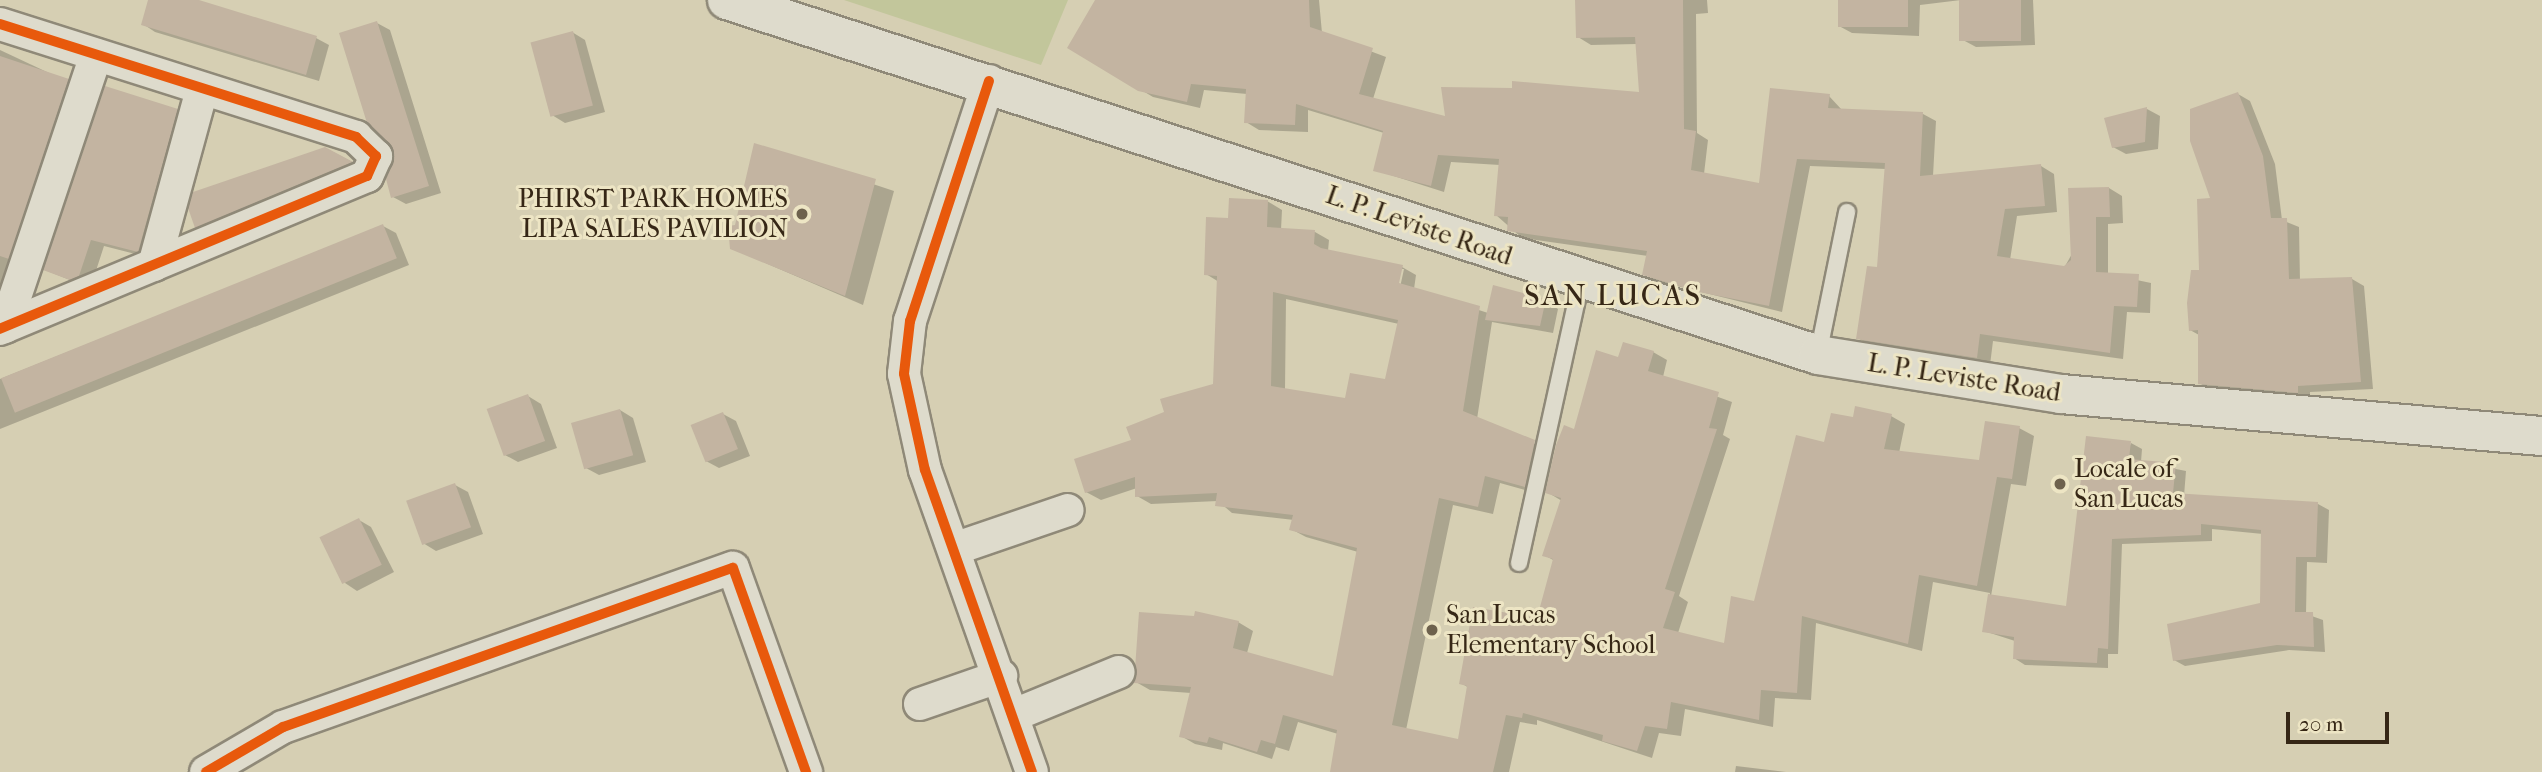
<!DOCTYPE html>
<html>
<head>
<meta charset="utf-8">
<style>
	body { margin:0 }
	#map { position:relative; width:2542px; height:772px; overflow:hidden; background:#d6cfb3; font-family:"IM FELL French Canon",serif }
	div>[style] { position:absolute }
	[style*='--x'] { left:calc(var(--x)*1px); top:calc(var(--y)*1px); width:calc(var(--w)*1px); rotate:calc(var(--a)*1deg) }
	.green>* { inset:0; background:#c2c69b }
	.shadow>* { inset:0; background:#0003 }
	.building>* { inset:0; background:#c3b4a1; transform-origin:0 0 }
	.roads { filter:drop-shadow(2px 0 #8f8978) drop-shadow(-2px 0 #8f8978) drop-shadow(0 2px #8f8978) drop-shadow(0 -2px #8f8978) }
	.service>* { height:16px; margin:-8px; padding:0 8px; transform-origin:8px; border-radius:8px; background:#dedbcc }
	.minor>* { height:32px; margin:-16px; padding:0 16px; transform-origin:16px; border-radius:16px; background:#dedbcc }
	.secondary>* { height:38px; margin:-19px; padding:0 19px; transform-origin:19px; border-radius:19px; background:#dedbcc }
	.cycleway>* { height:10px; margin:-5px; padding:0 5px; transform-origin:5px; border-radius:5px; background:#e8590c }
	.dots>* { width:19px; height:19px; translate:-50% -50%; box-sizing:border-box; border:4px solid #ede5c4; border-radius:50% }
	span { translate:-50% -50%; white-space:nowrap; text-align:center; line-height:1.15; -webkit-text-stroke:6px #ede5c4; paint-order:stroke }
	.poi-label { font-size:26px; color:#362716 }
	.right { translate:-100% -50%; text-align:right }
	.left { translate:0 -50%; text-align:left }
	.street-label { font-size:26px; color:#362716 }
	.quarter-label { font-size:30px; color:#362716; letter-spacing:2px }
	.scale { position:absolute; left:2286px; top:712px; width:103px; height:32px; box-sizing:border-box; border:4px solid #362716; border-top:0; padding-left:9px; font-size:21px; line-height:24px; white-space:nowrap; color:#362716; -webkit-text-stroke:5px #ede5c4; paint-order:stroke }
</style>
</head>
<body>
<div id="map">
	<div class="green">
		<div style="clip-path:polygon(844px 0,1068px 0,1041px 65px)"></div>
	</div>
	<div class="shadow">
		<div style="clip-path:polygon(150px 0,195px 0,316px 38px,329px 45px,319px 81px,155px 32px,143px 24px)"></div>
		<div style="clip-path:polygon(1097px 0,1319px 0,1322px 33px,1386px 57px,1373px 99px,1447px 119px,1641px 94px,1637px 44px,1591px 45px,1578px 37px,1577px 0,1707px 0,1708px 13px,1696px 14px,1697px 133px,1708px 140px,1704px 174px,1760px 185px,1829px 96px,1842px 110px,1923px 114px,1936px 121px,1933px 176px,2041px 166px,2054px 174px,2057px 212px,2017px 216px,2010px 260px,2064px 268px,2109px 188px,2122px 196px,2123px 223px,2108px 224px,2108px 274px,2151px 283px,2150px 313px,2127px 312px,2123px 359px,1993px 341px,1990px 365px,1871px 346px,1858px 338px,1878px 269px,1886px 169px,1810px 166px,1782px 312px,1657px 281px,1644px 274px,1648px 256px,1522px 238px,1496px 215px,1500px 165px,1451px 162px,1444px 192px,1375px 170px,1384px 133px,1308px 110px,1308px 132px,1259px 130px,1246px 122px,1247px 94px,1204px 90px,1200px 108px,1153px 97px,1069px 47px)"></div>
		<div style="clip-path:polygon(1840px 0,1961px 0,1920px 5px,1919px 36px,1852px 33px,1839px 26px)"></div>
		<div style="clip-path:polygon(1961px 0,2033px 0,2035px 45px,1976px 47px,1963px 40px)"></div>
		<div style="clip-path:polygon(377px 23px,390px 30px,441px 193px,406px 204px,393px 197px,396px 151px)"></div>
		<div style="clip-path:polygon(572px 32px,585px 40px,605px 112px,565px 123px,552px 115px)"></div>
		<div style="clip-path:polygon(0 50px,81px 88px,0 304px)"></div>
		<div style="clip-path:polygon(2238px 94px,2250px 101px,2275px 164px,2282px 220px,2299px 227px,2300px 281px,2352px 279px,2364px 286px,2373px 389px,2310px 392px,2310px 399px,2212px 390px,2199px 383px,2199px 335px,2190px 330px)"></div>
		<div style="clip-path:polygon(2147px 109px,2160px 116px,2158px 149px,2126px 154px,2113px 147px,2106px 120px)"></div>
		<div style="clip-path:polygon(177px 111px,190px 118px,151px 258px,104px 246px,92px 283px,85px 286px,45px 270px)"></div>
		<div style="clip-path:polygon(755px 145px,894px 191px,863px 305px,731px 248px)"></div>
		<div style="clip-path:polygon(325px 148px,364px 168px,209px 234px,197px 227px)"></div>
		<div style="clip-path:polygon(evenodd,1267px 201px,1282px 210px,1281px 230px,1315px 232px,1329px 240px,1328px 251px,1402px 267px,1416px 275px,1414px 289px,1488px 313px,1546px 301px,1558px 309px,1553px 333px,1492px 322px,1477px 419px,1549px 450px,1539px 494px,1500px 483px,1493px 514px,1453px 505px,1406px 730px,1459px 742px,1469px 688px,1461px 683px,1539px 620px,1555px 561px,1544px 555px,1562px 501px,1547px 492px,1575px 431px,1620px 359px,1653px 352px,1667px 360px,1663px 377px,1732px 402px,1723px 435px,1730px 439px,1679px 596px,1688px 602px,1678px 633px,1725px 645px,1755px 603px,1825px 444px,1854px 419px,1891px 416px,1905px 424px,1899px 453px,1981px 461px,2019px 428px,2034px 436px,2026px 486px,2011px 484px,1991px 596px,2068px 608px,2131px 443px,2142px 449px,2141px 462px,2186px 471px,2184px 496px,2318px 504px,2329px 510px,2327px 563px,2307px 562px,2306px 614px,2323px 620px,2325px 652px,2289px 650px,2185px 666px,2174px 660px,2262px 604px,2263px 534px,2212px 529px,2212px 541px,2122px 544px,2118px 654px,2108px 654px,2108px 668px,2025px 665px,2014px 658px,2015px 641px,1984px 631px,1990px 593px,1933px 582px,1922px 651px,1816px 623px,1811px 700px,1775px 698px,1773px 727px,1685px 709px,1681px 736px,1659px 733px,1652px 758px,1537px 720px,1537px 725px,1520px 722px,1509px 772px,1332px 772px,1338px 734px,1298px 722px,1289px 751px,1276px 747px,1272px 759px,1223px 743px,1222px 750px,1195px 744px,1181px 736px,1191px 693px,1150px 690px,1136px 682px,1238px 622px,1253px 631px,1247px 653px,1334px 678px,1358px 552px,1306px 537px,1291px 529px,1294px 520px,1232px 513px,1218px 501px,1151px 504px,1137px 496px,1137px 488px,1101px 500px,1086px 492px,1166px 413px,1215px 385px,1219px 282px,1206px 274px,1229px 220px,1267px 201px,1400px 269px,1404px 269px,1399px 292px,1396px 292px,1400px 269px,1267px 201px,1286px 299px,1399px 324px,1386px 381px,1346px 400px,1285px 390px,1286px 299px)"></div>
		<div style="clip-path:polygon(383px 226px,396px 233px,409px 265px,0 429px,0 379px)"></div>
		<div style="clip-path:polygon(528px 396px,541px 404px,557px 448px,518px 462px,505px 455px)"></div>
		<div style="clip-path:polygon(620px 410px,633px 418px,646px 462px,599px 475px,586px 468px)"></div>
		<div style="clip-path:polygon(723px 414px,736px 421px,750px 456px,719px 468px,706px 461px)"></div>
		<div style="clip-path:polygon(455px 485px,468px 492px,483px 534px,436px 551px,423px 543px)"></div>
		<div style="clip-path:polygon(359px 520px,371px 527px,394px 572px,357px 591px,345px 583px)"></div>
		<div style="clip-path:polygon(1736px 766px,1786px 772px,1735px 772px)"></div>
	</div>
	<div class="building">
		<div style="clip-path:polygon(148px 0,199px 0,317px 36px,306px 75px,141px 25px)"></div>
		<div style="clip-path:polygon(1095px 0,1309px 0,1310px 27px,1373px 48px,1359px 94px,1445px 116px,1441px 87px,1512px 88px,1512px 81px,1639px 92px,1635px 37px,1576px 38px,1575px 0,1683px 0,1684px 129px,1696px 131px,1691px 170px,1759px 183px,1770px 88px,1830px 94px,1828px 108px,1923px 112px,1920px 176px,2041px 164px,2045px 206px,2005px 209px,1997px 256px,2064px 266px,2071px 260px,2068px 188px,2109px 187px,2110px 217px,2096px 217px,2096px 272px,2139px 274px,2137px 307px,2114px 306px,2110px 353px,1980px 334px,1977px 358px,1856px 339px,1867px 266px,1877px 267px,1885px 163px,1797px 159px,1769px 306px,1699px 292px,1642px 275px,1647px 251px,1507px 231px,1508px 217px,1494px 216px,1499px 159px,1438px 155px,1431px 186px,1373px 171px,1383px 131px,1296px 104px,1295px 125px,1244px 123px,1246px 89px,1191px 84px,1187px 102px,1138px 91px,1067px 48px)"></div>
		<div style="left:1838px;top:0;width:70px;height:27px"></div>
		<div style="left:1959px;top:0;width:62px;height:41px"></div>
		<div style="clip-path:polygon(377px 21px,429px 186px,391px 198px,386px 179px,394px 152px,367px 123px,339px 33px)"></div>
		<div style="left:573px;top:31px;width:77px;height:44px;rotate:75deg"></div>
		<div style="clip-path:polygon(0 56px,69px 79px,9px 259px,0 256px)"></div>
		<div style="clip-path:polygon(105px 86px,178px 109px,138px 252px,91px 240px,79px 276px,70px 280px,43px 270px)"></div>
		<div style="clip-path:polygon(2238px 92px,2263px 156px,2271px 218px,2287px 218px,2289px 279px,2352px 277px,2361px 382px,2298px 386px,2298px 393px,2198px 384px,2198px 330px,2189px 331px,2187px 303px,2191px 270px,2199px 270px,2197px 199px,2210px 198px,2190px 141px,2190px 109px)"></div>
		<div style="clip-path:polygon(2147px 107px,2145px 142px,2112px 148px,2104px 118px)"></div>
		<div style="clip-path:polygon(754px 143px,876px 179px,845px 296px,730px 249px,728px 226px,735px 225px)"></div>
		<div style="clip-path:polygon(325px 147px,353px 162px,195px 228px,188px 208px,193px 192px)"></div>
		<div style="clip-path:polygon(evenodd,1229px 198px,1268px 200px,1267px 227px,1315px 230px,1314px 244px,1321px 248px,1403px 265px,1399px 283px,1480px 306px,1463px 411px,1535px 440px,1525px 487px,1485px 476px,1478px 507px,1439px 498px,1392px 725px,1458px 739px,1467px 686px,1459px 684px,1473px 607px,1537px 618px,1553px 559px,1542px 556px,1561px 498px,1545px 493px,1556px 445px,1564px 425px,1574px 429px,1596px 350px,1618px 357px,1623px 342px,1654px 351px,1648px 371px,1719px 392px,1709px 428px,1717px 429px,1665px 589px,1675px 592px,1663px 628px,1724px 643px,1731px 596px,1754px 601px,1796px 435px,1824px 442px,1831px 413px,1853px 417px,1855px 406px,1892px 414px,1884px 449px,1979px 460px,1985px 421px,2020px 426px,2012px 479px,1997px 477px,1977px 586px,1919px 575px,1908px 644px,1802px 616px,1797px 693px,1761px 690px,1759px 720px,1671px 702px,1667px 729px,1645px 726px,1637px 751px,1602px 741px,1603px 735px,1523px 713px,1522px 718px,1506px 715px,1493px 772px,1330px 772px,1337px 730px,1283px 715px,1275px 744px,1261px 740px,1257px 752px,1209px 737px,1207px 743px,1179px 737px,1191px 687px,1134px 683px,1139px 612px,1194px 616px,1195px 611px,1239px 621px,1233px 648px,1333px 676px,1357px 548px,1289px 530px,1293px 515px,1215px 506px,1217px 493px,1135px 497px,1135px 477px,1085px 493px,1074px 459px,1131px 440px,1126px 427px,1164px 412px,1160px 399px,1213px 384px,1217px 276px,1204px 275px,1206px 217px,1228px 218px,1229px 198px,1273px 292px,1398px 320px,1385px 379px,1350px 373px,1345px 398px,1271px 386px,1273px 292px)"></div>
		<div style="left:383px;top:224px;width:37px;height:412px;rotate:68deg"></div>
		<div style="clip-path:polygon(1493px 285px,1546px 299px,1540px 326px,1485px 320px)"></div>
		<div style="left:528px;top:394px;width:50px;height:44px;rotate:70deg"></div>
		<div style="left:620px;top:409px;width:48px;height:51px;rotate:74deg"></div>
		<div style="left:723px;top:412px;width:40px;height:35px;rotate:68deg"></div>
		<div style="clip-path:polygon(2086px 436px,2131px 441px,2129px 459px,2176px 463px,2173px 493px,2318px 502px,2316px 557px,2296px 557px,2295px 612px,2313px 612px,2314px 647px,2277px 645px,2173px 661px,2167px 624px,2260px 603px,2261px 530px,2201px 524px,2201px 535px,2112px 539px,2108px 649px,2098px 648px,2097px 663px,2013px 659px,2014px 637px,1982px 632px,1988px 594px,2066px 606px)"></div>
		<div style="left:455px;top:483px;width:47px;height:52px;rotate:70deg"></div>
		<div style="left:359px;top:518px;width:52px;height:44px;rotate:64deg"></div>
	</div>
	<div class="roads">
		<div class="service">
			<div style="--x:1818;--y:355;--w:146;--a:-78.5"></div>
			<div style="--x:1519;--y:563;--w:290;--a:-77.6"></div>
		</div>
		<div class="minor">
			<div style="--x:0;--y:24;--w:374;--a:17.6"></div>
			<div style="--x:356;--y:137;--w:28;--a:44"></div>
			<div style="--x:376;--y:156;--w:22;--a:114"></div>
			<div style="--x:367;--y:176;--w:398;--a:157.4"></div>
			<div style="--x:989;--y:81;--w:253;--a:108.2"></div>
			<div style="--x:910;--y:321;--w:53;--a:96.5"></div>
			<div style="--x:904;--y:374;--w:98;--a:77.7"></div>
			<div style="--x:925;--y:470;--w:320;--a:70.5"></div>
			<div style="--x:154;--y:265;--w:182;--a:-74.7"></div>
			<div style="--x:5;--y:327;--w:287;--a:-71.5"></div>
			<div style="--x:954;--y:549;--w:120;--a:-18.9"></div>
			<div style="--x:920;--y:704;--w:86;--a:-19.1"></div>
			<div style="--x:1014;--y:715;--w:113;--a:-22.3"></div>
			<div style="--x:206;--y:772;--w:89;--a:-30.3"></div>
			<div style="--x:283;--y:727;--w:477;--a:-19.5"></div>
			<div style="--x:733;--y:568;--w:217;--a:70.3"></div>
		</div>
		<div class="secondary">
			<div style="--x:727;--y:0;--w:1147;--a:18.02"></div>
			<div style="--x:1818;--y:355;--w:246;--a:9.1"></div>
			<div style="--x:2061;--y:394;--w:483;--a:5"></div>
		</div>
	</div>
	<div class="cycleway">
		<div style="--x:0;--y:24;--w:374;--a:17.6"></div>
		<div style="--x:356;--y:137;--w:28;--a:44"></div>
		<div style="--x:376;--y:156;--w:22;--a:114"></div>
		<div style="--x:367;--y:176;--w:398;--a:157.4"></div>
		<div style="--x:989;--y:81;--w:253;--a:108.2"></div>
		<div style="--x:910;--y:321;--w:53;--a:96.5"></div>
		<div style="--x:904;--y:374;--w:98;--a:77.7"></div>
		<div style="--x:925;--y:470;--w:320;--a:70.5"></div>
		<div style="--x:206;--y:772;--w:89;--a:-30.3"></div>
		<div style="--x:283;--y:727;--w:477;--a:-19.5"></div>
		<div style="--x:733;--y:568;--w:217;--a:70.3"></div>
	</div>
	<div class="dots">
		<div style="left:802px;top:214px;background:#6e624d"></div>
		<div style="left:2060px;top:484px;background:#6e624d"></div>
		<div style="left:1432px;top:630px;background:#6e624d"></div>
	</div>
	<div class="poi-label">
		<span class="right" style="left:788px;top:214px">PHIRST PARK HOMES<br>LIPA SALES PAVILION</span>
		<span class="left" style="left:2074px;top:484px">Locale of<br>San Lucas</span>
		<span class="left" style="left:1446px;top:630px">San Lucas<br>Elementary School</span>
	</div>
	<div class="street-label">
		<span style="left:1419px;top:226px;rotate:19deg">L. P. Leviste Road</span>
		<span style="left:1964px;top:378px;rotate:9deg">L. P. Leviste Road</span>
	</div>
	<div class="quarter-label">
		<span style="left:1613px;top:296px">SAN LUCAS</span>
	</div>
	<div class="scale">20 m</div>
</div>
</body>
</html>
